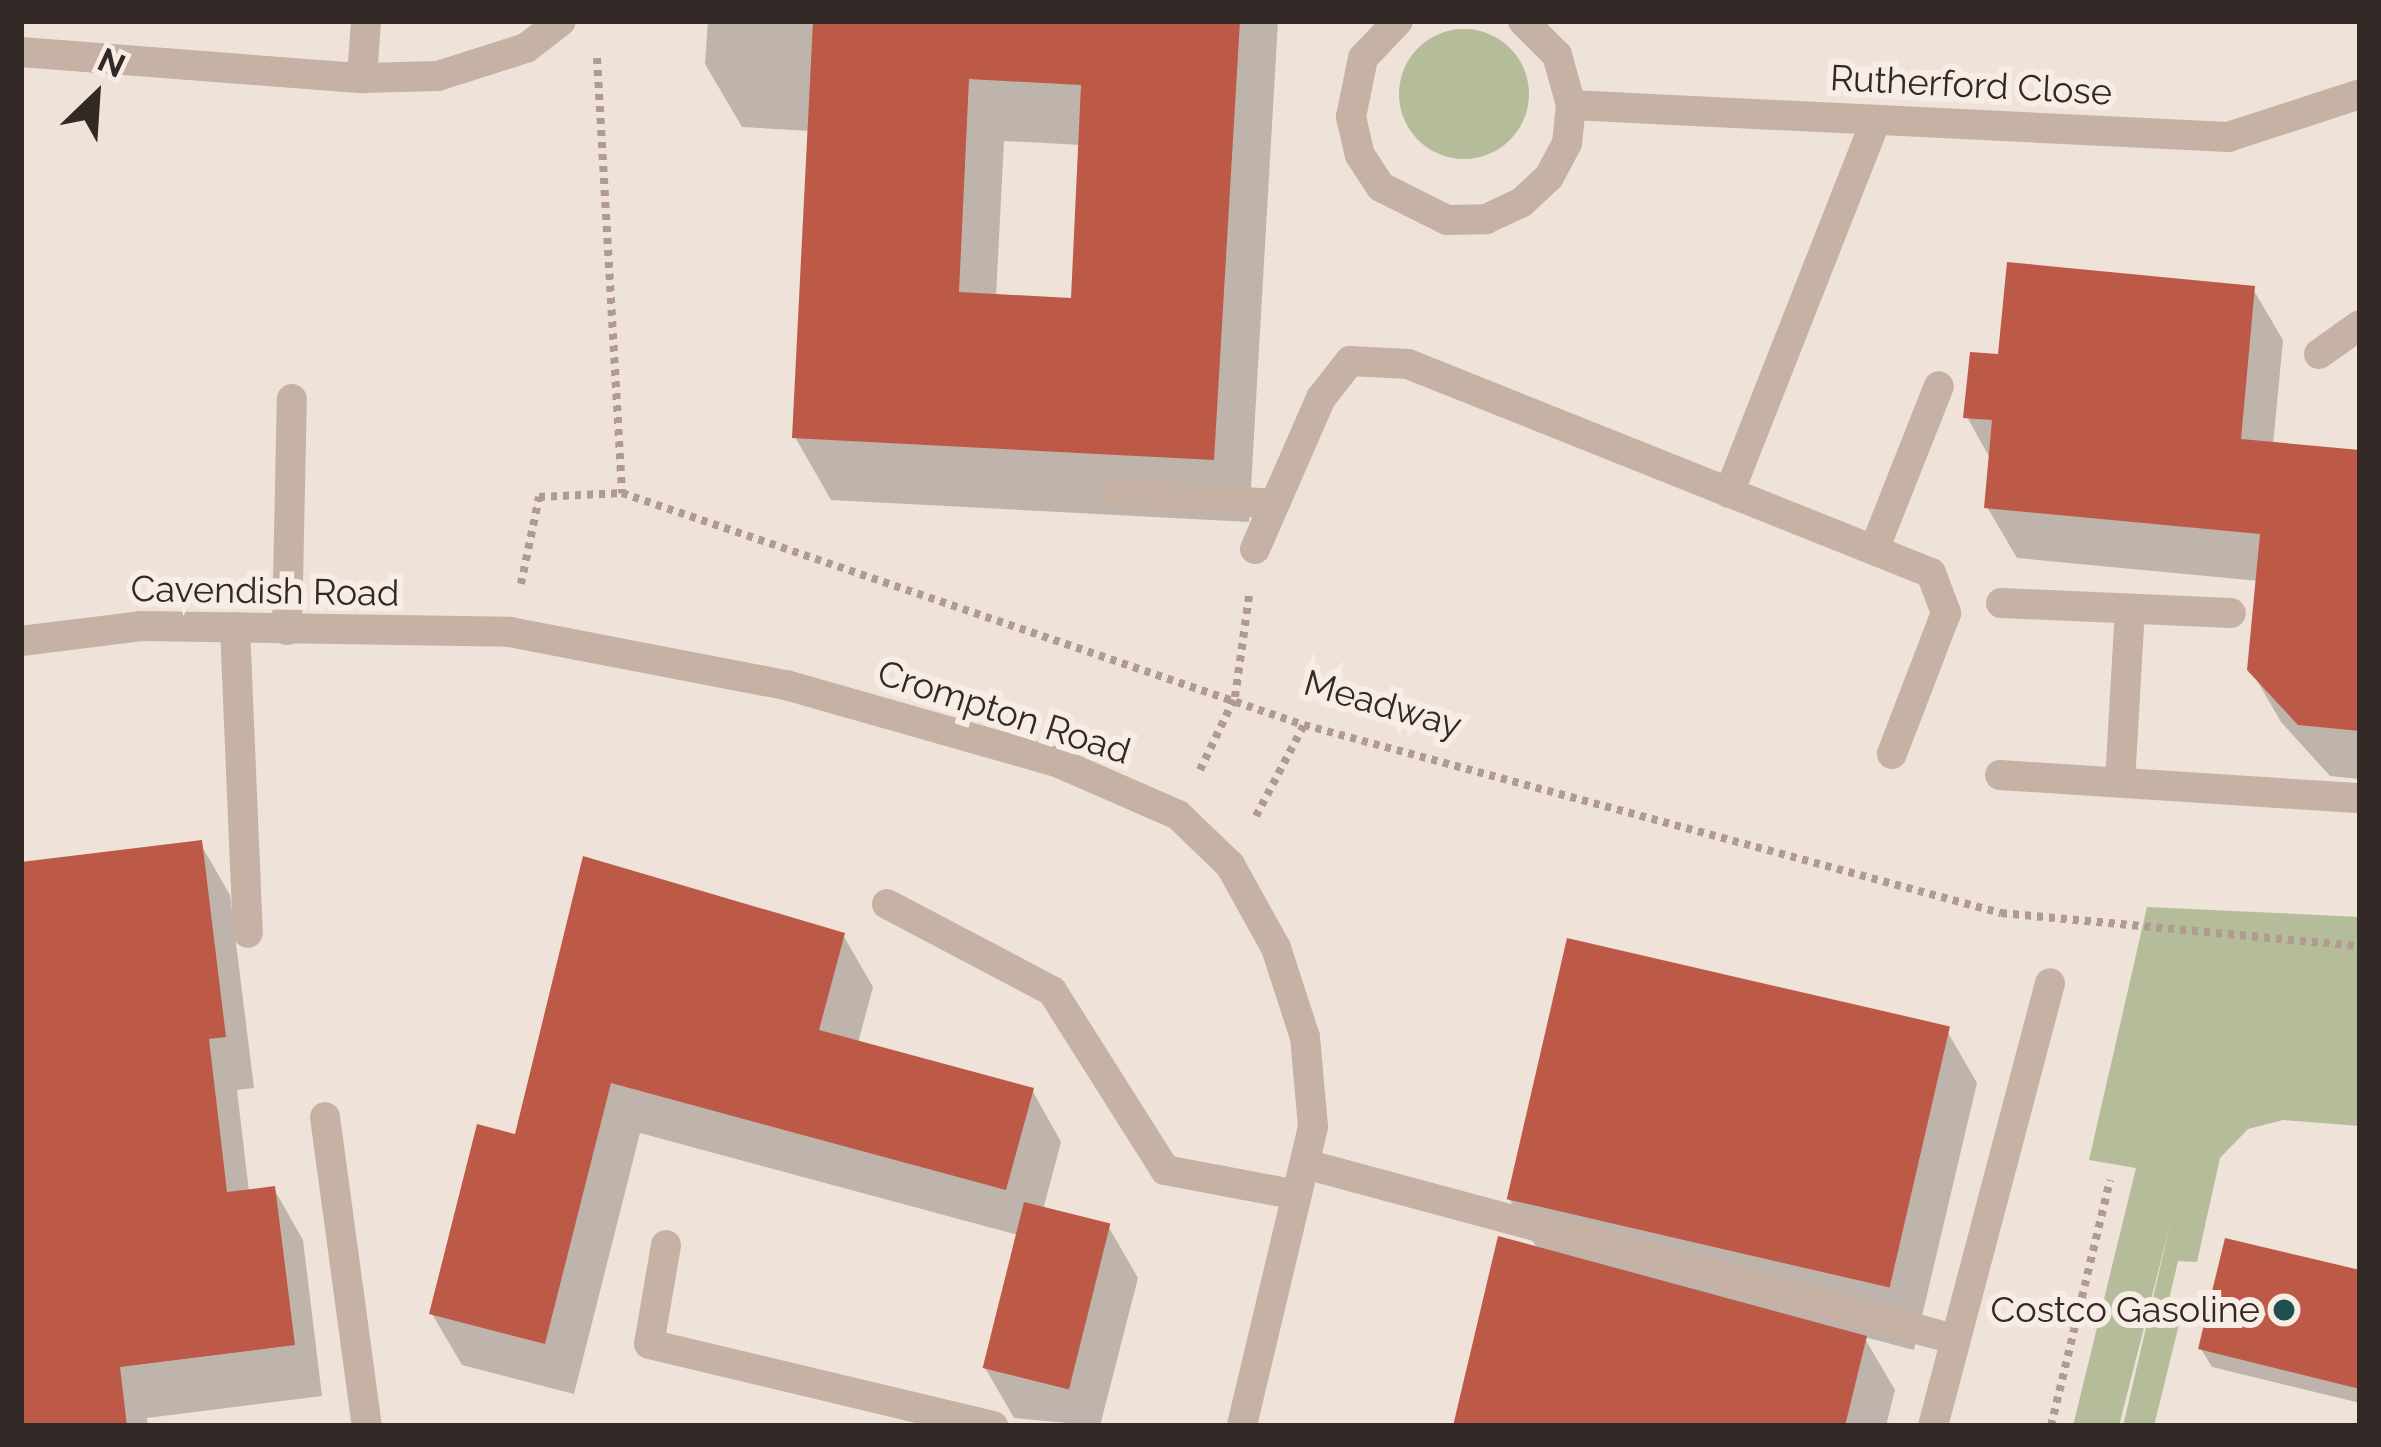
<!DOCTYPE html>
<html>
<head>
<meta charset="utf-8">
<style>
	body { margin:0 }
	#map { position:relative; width:2381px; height:1447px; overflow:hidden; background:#efe2d8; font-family:Raleway,sans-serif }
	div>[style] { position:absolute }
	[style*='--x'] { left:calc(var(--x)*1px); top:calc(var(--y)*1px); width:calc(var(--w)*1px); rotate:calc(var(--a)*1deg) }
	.green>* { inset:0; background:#b4bc99 }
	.round { border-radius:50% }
	.shadow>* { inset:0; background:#0003 }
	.building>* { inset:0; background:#bd5947; transform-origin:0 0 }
	.path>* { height:8px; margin-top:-4px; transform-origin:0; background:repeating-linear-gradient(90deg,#b19b90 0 6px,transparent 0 12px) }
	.minor>* { height:30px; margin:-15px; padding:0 15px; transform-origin:15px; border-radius:15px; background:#c6b1a5 }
	.dots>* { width:33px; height:33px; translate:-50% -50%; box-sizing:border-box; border:6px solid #f7ede4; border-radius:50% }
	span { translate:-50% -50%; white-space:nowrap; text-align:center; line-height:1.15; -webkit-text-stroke:12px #f7ede4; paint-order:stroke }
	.street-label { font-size:36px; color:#322926 }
	.poi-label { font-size:36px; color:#322926 }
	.right { translate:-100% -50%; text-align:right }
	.frame { position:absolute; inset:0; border:24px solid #322926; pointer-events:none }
	.north { position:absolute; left:36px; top:36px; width:120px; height:120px; -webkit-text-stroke:9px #f7ede4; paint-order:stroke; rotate:25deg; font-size:33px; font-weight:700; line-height:48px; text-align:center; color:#322926 }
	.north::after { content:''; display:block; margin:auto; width:42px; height:54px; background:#322926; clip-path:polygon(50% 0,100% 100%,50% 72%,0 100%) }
</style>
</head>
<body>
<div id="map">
	<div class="green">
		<div class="round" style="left:1399px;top:29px;width:130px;height:130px"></div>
		<div style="clip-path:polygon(2147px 907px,2360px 917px,2360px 1126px,2283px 1120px,2248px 1129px,2220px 1158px,2197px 1262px,2178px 1261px,2166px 1312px,2180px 1320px,2154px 1426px,2123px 1426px,2171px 1221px,2119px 1426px,2073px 1426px,2136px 1168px,2089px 1160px)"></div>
	</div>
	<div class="shadow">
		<div style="clip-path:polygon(evenodd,708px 21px,1278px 21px,1249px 522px,831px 500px,795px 437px,810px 131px,742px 127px,705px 64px,708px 21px,1004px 141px,1081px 145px,1074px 302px,996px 297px,1004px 141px)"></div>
		<div style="clip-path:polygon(2253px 289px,2283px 340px,2273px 445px,2360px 453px,2360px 779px,2330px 776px,2281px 722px,2251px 670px,2259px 581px,2017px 558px,1987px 507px,1991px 460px,1967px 417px,2001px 358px)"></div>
		<div style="clip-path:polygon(200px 843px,230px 895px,254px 1088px,237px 1090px,249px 1192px,274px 1189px,303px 1240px,322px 1396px,147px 1418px,148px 1426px,21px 1426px,21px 865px)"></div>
		<div style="clip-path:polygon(843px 935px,873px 987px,858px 1043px,1032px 1090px,1061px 1142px,1043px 1210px,1108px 1226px,1138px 1278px,1100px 1426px,1014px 1418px,984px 1366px,1018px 1235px,640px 1133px,574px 1394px,462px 1365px,432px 1314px,518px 1137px)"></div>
		<div style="clip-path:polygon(1947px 1031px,1977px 1083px,1914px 1350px,1864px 1337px,1895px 1390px,1886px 1426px,1456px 1426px,1538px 1250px,1508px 1197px)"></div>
		<div style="clip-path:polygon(2360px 1274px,2360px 1403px,2212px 1367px,2201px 1349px)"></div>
	</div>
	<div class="building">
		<div style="clip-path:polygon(evenodd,813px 21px,1240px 21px,1214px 460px,792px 438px,813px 21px,969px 79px,1081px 85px,1071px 298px,959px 292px,969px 79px)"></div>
		<div style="clip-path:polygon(2007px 262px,2255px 286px,2241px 439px,2360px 450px,2360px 731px,2298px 725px,2247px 670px,2260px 534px,1984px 508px,1992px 420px,1963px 418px,1970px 352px,1998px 354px)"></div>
		<div style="clip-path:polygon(202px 840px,226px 1037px,209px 1039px,227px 1192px,275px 1186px,295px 1345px,120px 1367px,127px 1426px,21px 1426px,21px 862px)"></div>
		<div style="clip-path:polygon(583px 856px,845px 933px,819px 1030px,1034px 1088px,1006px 1190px,611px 1083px,545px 1344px,429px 1314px,477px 1124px,515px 1134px)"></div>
		<div style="left:1567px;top:938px;width:393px;height:268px;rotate:13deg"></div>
		<div style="left:1024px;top:1202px;width:89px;height:171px;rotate:14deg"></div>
		<div style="clip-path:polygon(1498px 1236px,1867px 1336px,1845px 1426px,1453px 1426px)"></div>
		<div style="clip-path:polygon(2225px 1238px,2360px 1270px,2360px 1389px,2198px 1349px)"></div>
	</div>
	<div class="path">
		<div style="--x:597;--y:58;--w:436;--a:86.7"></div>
		<div style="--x:521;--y:584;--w:89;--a:-78.3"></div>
		<div style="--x:539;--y:497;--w:83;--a:-2.8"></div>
		<div style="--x:622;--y:493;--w:720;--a:18.79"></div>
		<div style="--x:1304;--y:725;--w:722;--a:15.1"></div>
		<div style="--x:2001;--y:913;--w:361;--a:5.3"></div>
		<div style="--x:1200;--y:770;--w:81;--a:-64.4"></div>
		<div style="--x:1235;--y:697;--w:102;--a:-82.1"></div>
		<div style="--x:1256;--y:816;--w:103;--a:-62.2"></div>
		<div style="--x:2051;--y:1426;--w:253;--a:-76.5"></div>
	</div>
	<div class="minor">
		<div style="--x:1398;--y:21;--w:51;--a:133.4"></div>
		<div style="--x:1363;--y:58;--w:60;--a:101.5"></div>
		<div style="--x:1351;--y:117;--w:39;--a:77"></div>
		<div style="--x:1360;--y:155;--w:38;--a:57"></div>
		<div style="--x:1381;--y:187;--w:74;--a:26.6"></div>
		<div style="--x:1447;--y:220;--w:39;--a:-1"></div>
		<div style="--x:1486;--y:219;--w:38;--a:-25"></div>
		<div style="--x:1521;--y:203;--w:38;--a:-43"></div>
		<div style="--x:1549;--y:177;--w:38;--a:-62"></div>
		<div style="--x:1567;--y:143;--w:38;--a:-84"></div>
		<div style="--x:1571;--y:105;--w:52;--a:-105.6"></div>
		<div style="--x:1557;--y:55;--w:48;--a:-135"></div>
		<div style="--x:21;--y:52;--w:342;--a:4.4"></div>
		<div style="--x:362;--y:78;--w:76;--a:-1.5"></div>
		<div style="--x:438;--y:76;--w:92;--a:-17.7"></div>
		<div style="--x:526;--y:48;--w:44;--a:-37.6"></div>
		<div style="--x:362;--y:78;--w:57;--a:-86"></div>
		<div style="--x:1571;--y:105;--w:658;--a:2.79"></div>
		<div style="--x:2228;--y:137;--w:139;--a:-18"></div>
		<div style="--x:2319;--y:354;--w:50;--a:-35.3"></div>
		<div style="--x:1115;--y:493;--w:160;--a:3.9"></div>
		<div style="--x:1729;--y:493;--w:401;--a:-68.5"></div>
		<div style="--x:1255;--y:549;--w:165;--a:-66.4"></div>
		<div style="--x:1321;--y:398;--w:47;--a:-51.9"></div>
		<div style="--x:1350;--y:361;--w:58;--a:3"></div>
		<div style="--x:1408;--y:364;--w:563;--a:21.78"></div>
		<div style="--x:1931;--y:573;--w:43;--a:69.4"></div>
		<div style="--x:1946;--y:613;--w:151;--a:111"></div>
		<div style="--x:1874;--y:550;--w:176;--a:-68.4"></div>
		<div style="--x:2001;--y:603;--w:230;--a:2.5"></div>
		<div style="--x:235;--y:627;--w:306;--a:87.6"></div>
		<div style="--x:287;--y:630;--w:231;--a:-88.8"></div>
		<div style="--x:21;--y:641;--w:121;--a:-7.1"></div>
		<div style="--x:141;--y:626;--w:369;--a:0.9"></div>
		<div style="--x:510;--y:632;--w:281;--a:10.9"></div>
		<div style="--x:786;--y:685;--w:284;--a:15.9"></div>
		<div style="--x:1059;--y:763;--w:130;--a:23.6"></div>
		<div style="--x:1178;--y:815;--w:72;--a:43.9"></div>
		<div style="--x:1230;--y:865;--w:95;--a:61"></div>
		<div style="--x:1276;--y:948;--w:94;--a:72"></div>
		<div style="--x:1305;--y:1037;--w:90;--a:84.9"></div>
		<div style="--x:1313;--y:1127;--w:307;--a:103.4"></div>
		<div style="--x:2000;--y:775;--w:361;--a:3.7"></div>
		<div style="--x:2120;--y:782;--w:173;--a:-86.7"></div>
		<div style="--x:887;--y:904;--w:187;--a:27.8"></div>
		<div style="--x:1052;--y:991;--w:212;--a:57.7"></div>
		<div style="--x:1165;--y:1170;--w:134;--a:10.7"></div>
		<div style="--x:325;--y:1117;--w:312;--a:82.3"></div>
		<div style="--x:1305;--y:1164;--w:672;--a:15.09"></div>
		<div style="--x:666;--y:1245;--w:100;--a:99.7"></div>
		<div style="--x:649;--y:1344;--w:354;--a:13.4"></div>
		<div style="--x:1933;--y:1426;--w:458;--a:-75.2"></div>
	</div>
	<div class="dots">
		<div style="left:2284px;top:1310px;background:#1f504f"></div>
	</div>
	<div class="street-label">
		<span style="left:1971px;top:85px;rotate:3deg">Rutherford Close</span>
		<span style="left:265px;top:591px;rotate:1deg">Cavendish Road</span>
		<span style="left:1383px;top:704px;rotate:16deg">Meadway</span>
		<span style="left:1004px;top:712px;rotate:18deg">Crompton Road</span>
	</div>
	<div class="poi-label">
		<span class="right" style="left:2260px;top:1310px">Costco Gasoline</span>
	</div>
	<div class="frame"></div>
	<div class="north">N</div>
</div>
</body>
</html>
